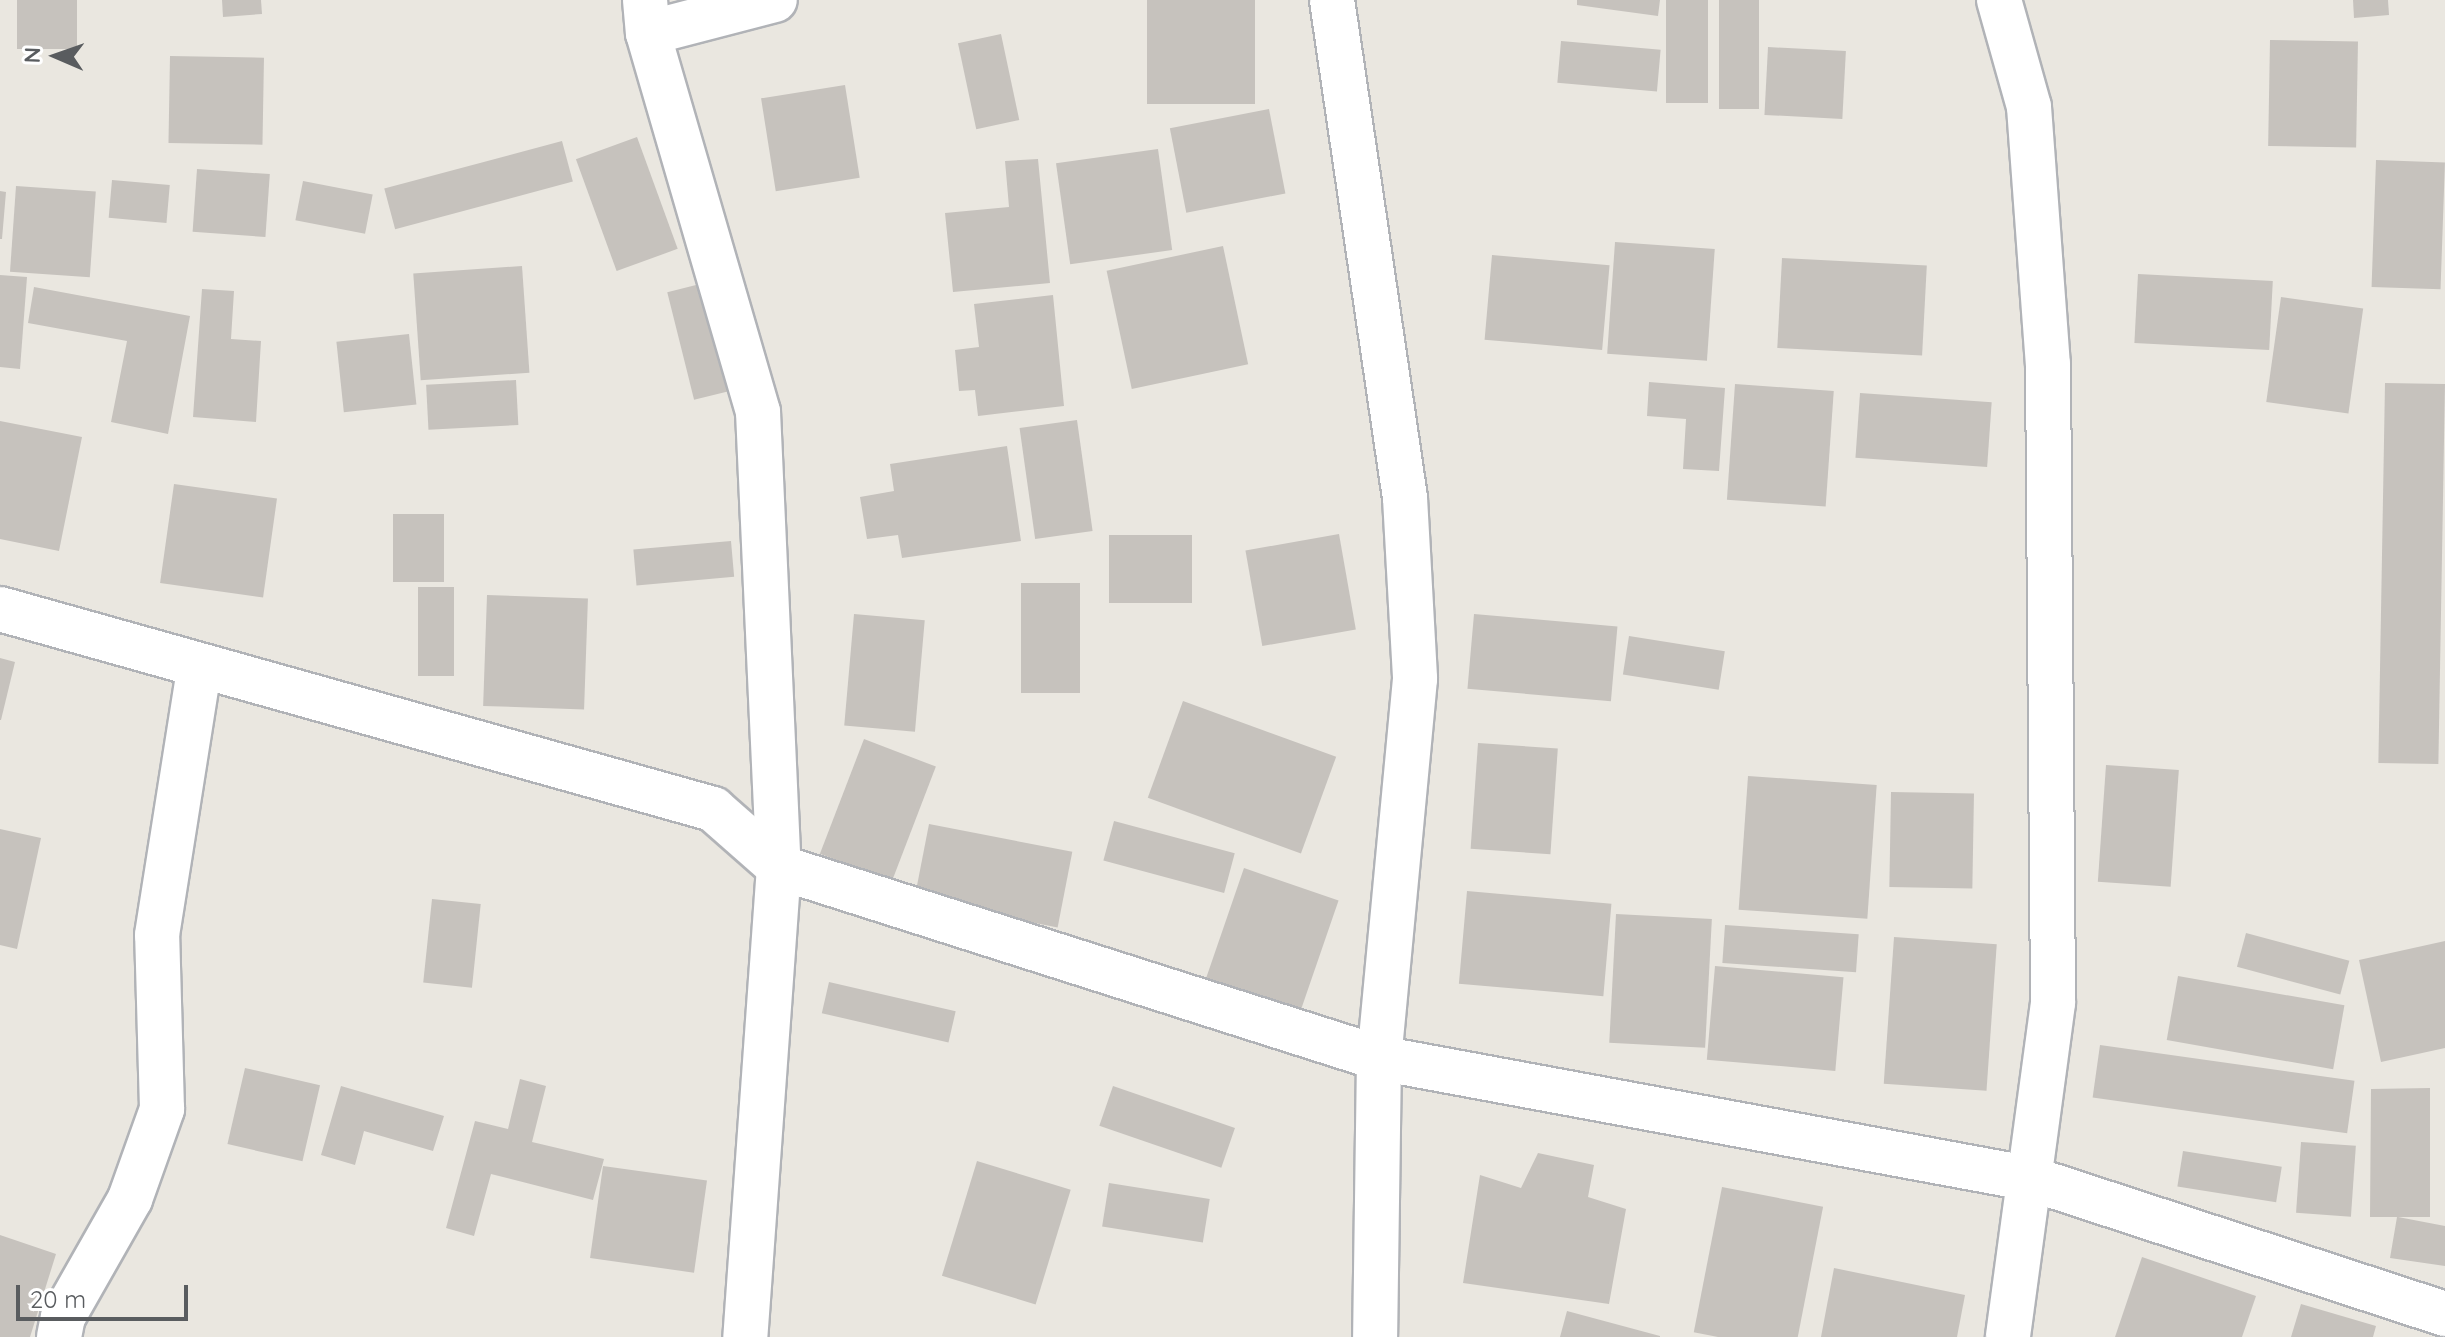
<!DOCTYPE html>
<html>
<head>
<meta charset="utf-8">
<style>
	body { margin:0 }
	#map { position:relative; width:2445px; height:1337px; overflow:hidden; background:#eae7e0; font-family:Quicksand,sans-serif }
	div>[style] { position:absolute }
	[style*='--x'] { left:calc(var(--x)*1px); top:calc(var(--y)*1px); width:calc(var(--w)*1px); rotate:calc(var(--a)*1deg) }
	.building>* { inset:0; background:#c6c2bd; transform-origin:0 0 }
	.roads { filter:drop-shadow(2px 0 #b1b3b7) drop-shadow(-2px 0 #b1b3b7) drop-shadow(0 2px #b1b3b7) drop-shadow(0 -2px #b1b3b7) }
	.minor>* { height:44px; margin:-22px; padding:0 22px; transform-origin:22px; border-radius:22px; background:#fff }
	span { translate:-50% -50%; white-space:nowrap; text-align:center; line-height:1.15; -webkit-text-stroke:7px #fff; paint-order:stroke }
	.north { position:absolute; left:16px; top:16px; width:80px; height:80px; -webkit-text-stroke:6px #fff; paint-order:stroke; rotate:272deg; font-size:22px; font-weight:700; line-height:32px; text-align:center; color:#595c5f }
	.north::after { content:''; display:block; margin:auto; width:28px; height:36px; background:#595c5f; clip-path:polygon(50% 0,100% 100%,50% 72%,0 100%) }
	.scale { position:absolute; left:16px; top:1285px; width:172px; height:36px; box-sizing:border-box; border:4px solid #595c5f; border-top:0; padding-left:10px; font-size:24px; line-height:28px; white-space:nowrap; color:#595c5f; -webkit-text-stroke:6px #fff; paint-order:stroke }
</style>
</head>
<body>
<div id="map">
	<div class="building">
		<div style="left:17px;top:0;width:60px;height:49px"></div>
		<div style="clip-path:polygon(222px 0,261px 0,262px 14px,223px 17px)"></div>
		<div style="left:1147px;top:0;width:108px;height:104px"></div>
		<div style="clip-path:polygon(1577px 0,1660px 0,1658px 16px,1577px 5px)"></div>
		<div style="left:1666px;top:0;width:42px;height:103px"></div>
		<div style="left:1719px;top:0;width:40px;height:109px"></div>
		<div style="clip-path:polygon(2353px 0,2388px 0,2389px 15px,2354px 18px)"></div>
		<div style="left:1001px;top:34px;width:88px;height:44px;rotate:78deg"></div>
		<div style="left:2270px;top:40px;width:88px;height:106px;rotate:1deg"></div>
		<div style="left:1561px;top:41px;width:100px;height:42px;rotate:5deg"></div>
		<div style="left:1768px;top:47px;width:78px;height:68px;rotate:3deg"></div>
		<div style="left:170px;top:56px;width:94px;height:87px;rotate:1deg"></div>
		<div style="left:845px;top:85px;width:94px;height:85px;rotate:81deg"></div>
		<div style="left:1269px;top:109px;width:86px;height:101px;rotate:79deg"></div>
		<div style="left:637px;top:137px;width:119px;height:65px;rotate:70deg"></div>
		<div style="left:562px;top:141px;width:42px;height:184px;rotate:75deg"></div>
		<div style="left:1158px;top:149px;width:102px;height:103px;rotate:82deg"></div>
		<div style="clip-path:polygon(1038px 159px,1050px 283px,953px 292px,945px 213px,1009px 207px,1005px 161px)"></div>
		<div style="left:2376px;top:160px;width:69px;height:127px;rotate:2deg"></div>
		<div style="left:197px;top:169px;width:73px;height:63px;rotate:4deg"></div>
		<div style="left:112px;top:180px;width:58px;height:38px;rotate:5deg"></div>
		<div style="left:303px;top:181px;width:71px;height:40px;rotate:11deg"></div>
		<div style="left:16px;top:186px;width:80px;height:86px;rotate:4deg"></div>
		<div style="clip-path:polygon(0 191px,6px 192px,2px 239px,0 239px)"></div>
		<div style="left:1615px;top:242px;width:100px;height:112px;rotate:4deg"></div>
		<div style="left:1223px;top:246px;width:121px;height:119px;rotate:78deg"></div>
		<div style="left:1492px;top:255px;width:118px;height:85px;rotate:5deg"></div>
		<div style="left:1782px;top:258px;width:145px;height:90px;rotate:3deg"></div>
		<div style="left:522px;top:266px;width:107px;height:109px;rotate:86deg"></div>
		<div style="left:2138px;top:274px;width:135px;height:69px;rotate:3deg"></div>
		<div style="clip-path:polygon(0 275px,27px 277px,20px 369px,0 367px)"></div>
		<div style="left:708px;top:282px;width:111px;height:42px;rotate:76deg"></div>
		<div style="clip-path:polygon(34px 287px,190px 316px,168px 434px,111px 422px,127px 341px,28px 323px)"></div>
		<div style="clip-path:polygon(202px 289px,234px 291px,231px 339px,261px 341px,256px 422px,193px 417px)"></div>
		<div style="clip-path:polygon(1053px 295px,1064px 406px,978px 416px,975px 390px,959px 391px,955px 350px,979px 347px,974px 304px)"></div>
		<div style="left:2281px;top:297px;width:83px;height:106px;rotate:8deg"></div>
		<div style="left:409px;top:334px;width:71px;height:73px;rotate:84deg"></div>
		<div style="left:516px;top:380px;width:45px;height:90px;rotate:87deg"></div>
		<div style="clip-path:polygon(1649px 382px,1725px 388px,1719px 471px,1683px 469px,1686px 419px,1647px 416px)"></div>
		<div style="left:2385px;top:383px;width:60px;height:380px;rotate:1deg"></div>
		<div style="left:1735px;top:384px;width:99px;height:116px;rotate:4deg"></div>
		<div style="left:1860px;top:393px;width:132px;height:65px;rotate:4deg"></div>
		<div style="left:1077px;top:420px;width:112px;height:58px;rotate:82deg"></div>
		<div style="clip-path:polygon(0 421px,82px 437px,59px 551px,0 539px)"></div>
		<div style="clip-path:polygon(1007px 446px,1021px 541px,902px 558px,898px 535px,867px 539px,860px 497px,894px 491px,890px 464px)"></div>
		<div style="left:174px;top:484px;width:104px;height:100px;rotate:8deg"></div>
		<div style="left:393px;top:514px;width:51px;height:68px"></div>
		<div style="left:1339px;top:534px;width:97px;height:95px;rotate:80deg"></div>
		<div style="left:1109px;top:535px;width:83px;height:68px"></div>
		<div style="left:731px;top:541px;width:36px;height:98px;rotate:85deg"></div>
		<div style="left:1021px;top:583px;width:59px;height:110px"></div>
		<div style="left:418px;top:587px;width:36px;height:89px"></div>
		<div style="left:487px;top:595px;width:101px;height:111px;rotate:2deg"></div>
		<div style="left:854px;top:614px;width:71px;height:112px;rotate:5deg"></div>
		<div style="left:1474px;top:614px;width:144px;height:75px;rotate:5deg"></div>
		<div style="left:1629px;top:636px;width:97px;height:39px;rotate:9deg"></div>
		<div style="clip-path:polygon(0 658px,15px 662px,1px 720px,0 720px)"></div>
		<div style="left:1183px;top:701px;width:163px;height:103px;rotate:20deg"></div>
		<div style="left:864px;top:739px;width:77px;height:123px;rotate:21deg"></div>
		<div style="left:1478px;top:743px;width:80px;height:106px;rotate:4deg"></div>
		<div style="left:2106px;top:765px;width:73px;height:117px;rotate:4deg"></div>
		<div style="left:1748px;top:776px;width:129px;height:134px;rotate:4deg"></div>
		<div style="left:1891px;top:792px;width:83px;height:95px;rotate:1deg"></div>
		<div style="left:1114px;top:821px;width:125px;height:41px;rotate:15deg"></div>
		<div style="left:929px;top:824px;width:146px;height:77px;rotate:11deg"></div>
		<div style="clip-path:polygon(0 829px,41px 838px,17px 949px,0 945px)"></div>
		<div style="left:1244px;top:868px;width:100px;height:125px;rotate:19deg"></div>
		<div style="left:1467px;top:891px;width:145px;height:93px;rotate:5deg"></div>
		<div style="left:432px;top:899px;width:49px;height:84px;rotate:6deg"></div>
		<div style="left:1616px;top:914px;width:96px;height:129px;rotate:3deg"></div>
		<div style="left:1725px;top:925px;width:134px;height:38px;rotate:4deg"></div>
		<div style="left:2246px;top:933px;width:107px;height:35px;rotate:15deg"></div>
		<div style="left:1894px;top:937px;width:103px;height:147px;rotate:4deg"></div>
		<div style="clip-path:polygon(2445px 941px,2445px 1048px,2381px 1062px,2359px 960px)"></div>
		<div style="left:1715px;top:966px;width:129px;height:94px;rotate:5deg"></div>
		<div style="left:2178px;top:976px;width:169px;height:65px;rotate:10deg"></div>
		<div style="left:829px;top:982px;width:130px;height:32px;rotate:13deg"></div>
		<div style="left:2100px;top:1045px;width:257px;height:53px;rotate:8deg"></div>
		<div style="left:245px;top:1068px;width:77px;height:78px;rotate:13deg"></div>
		<div style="clip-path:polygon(520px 1079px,546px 1086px,532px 1142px,604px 1159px,593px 1200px,491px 1174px,474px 1236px,446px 1228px,475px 1121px,508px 1129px)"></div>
		<div style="clip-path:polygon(341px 1086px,444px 1116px,433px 1151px,364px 1131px,355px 1165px,321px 1155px)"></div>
		<div style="left:1113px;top:1086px;width:129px;height:42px;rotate:19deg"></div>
		<div style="clip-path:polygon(2430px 1088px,2430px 1217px,2398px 1217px,2445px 1226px,2445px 1266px,2390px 1258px,2397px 1217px,2370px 1217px,2371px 1089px)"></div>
		<div style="left:2301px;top:1142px;width:55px;height:71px;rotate:4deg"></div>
		<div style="left:2183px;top:1151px;width:100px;height:36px;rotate:9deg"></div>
		<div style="clip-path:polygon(1538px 1153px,1594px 1165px,1588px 1197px,1626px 1209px,1609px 1304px,1463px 1283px,1480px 1175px,1521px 1188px)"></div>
		<div style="left:977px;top:1161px;width:98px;height:120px;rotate:17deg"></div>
		<div style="left:603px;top:1166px;width:105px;height:93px;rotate:8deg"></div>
		<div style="left:1109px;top:1183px;width:102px;height:44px;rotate:9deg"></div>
		<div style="left:1722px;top:1187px;width:103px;height:148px;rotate:11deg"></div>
		<div style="clip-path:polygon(0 1235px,56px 1254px,30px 1337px,0 1337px)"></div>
		<div style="clip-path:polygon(2142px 1257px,2256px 1296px,2242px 1337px,2115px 1337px)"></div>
		<div style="clip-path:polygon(1834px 1268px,1965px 1295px,1957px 1337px,1821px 1337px)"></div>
		<div style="clip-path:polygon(2301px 1304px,2376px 1326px,2373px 1337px,2291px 1337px)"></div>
		<div style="clip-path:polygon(1567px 1311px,1660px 1336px,1660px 1337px,1560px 1337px)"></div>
	</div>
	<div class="roads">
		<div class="minor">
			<div style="--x:645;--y:0;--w:33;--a:85"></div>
			<div style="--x:648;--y:33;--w:395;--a:73.8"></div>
			<div style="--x:758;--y:412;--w:455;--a:87.4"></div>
			<div style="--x:779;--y:867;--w:471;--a:94.1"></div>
			<div style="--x:1332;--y:0;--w:503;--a:81.66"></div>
			<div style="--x:1405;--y:498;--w:181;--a:86.8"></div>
			<div style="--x:1415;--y:679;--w:381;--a:95.4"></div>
			<div style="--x:1379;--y:1058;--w:279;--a:90.8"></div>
			<div style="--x:1999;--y:0;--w:111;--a:74.3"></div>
			<div style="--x:2029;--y:107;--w:258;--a:85.8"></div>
			<div style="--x:2048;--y:364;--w:639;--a:89.55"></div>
			<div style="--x:2053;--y:1003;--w:337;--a:97.7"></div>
			<div style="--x:648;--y:33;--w:131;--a:-14.6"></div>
			<div style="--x:0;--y:609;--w:741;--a:15.67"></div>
			<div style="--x:713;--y:809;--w:88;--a:41.3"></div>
			<div style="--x:779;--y:867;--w:630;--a:17.66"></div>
			<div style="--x:1379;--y:1058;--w:664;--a:10.5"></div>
			<div style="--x:2032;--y:1179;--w:435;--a:18.1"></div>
			<div style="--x:59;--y:1337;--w:20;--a:-79"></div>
			<div style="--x:63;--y:1317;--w:136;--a:-60.4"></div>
			<div style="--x:130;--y:1199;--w:96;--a:-70.4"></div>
			<div style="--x:162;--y:1109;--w:174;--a:-91.6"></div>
			<div style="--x:157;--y:935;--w:273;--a:-81"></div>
		</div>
	</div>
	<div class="north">N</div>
	<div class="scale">20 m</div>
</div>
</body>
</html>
